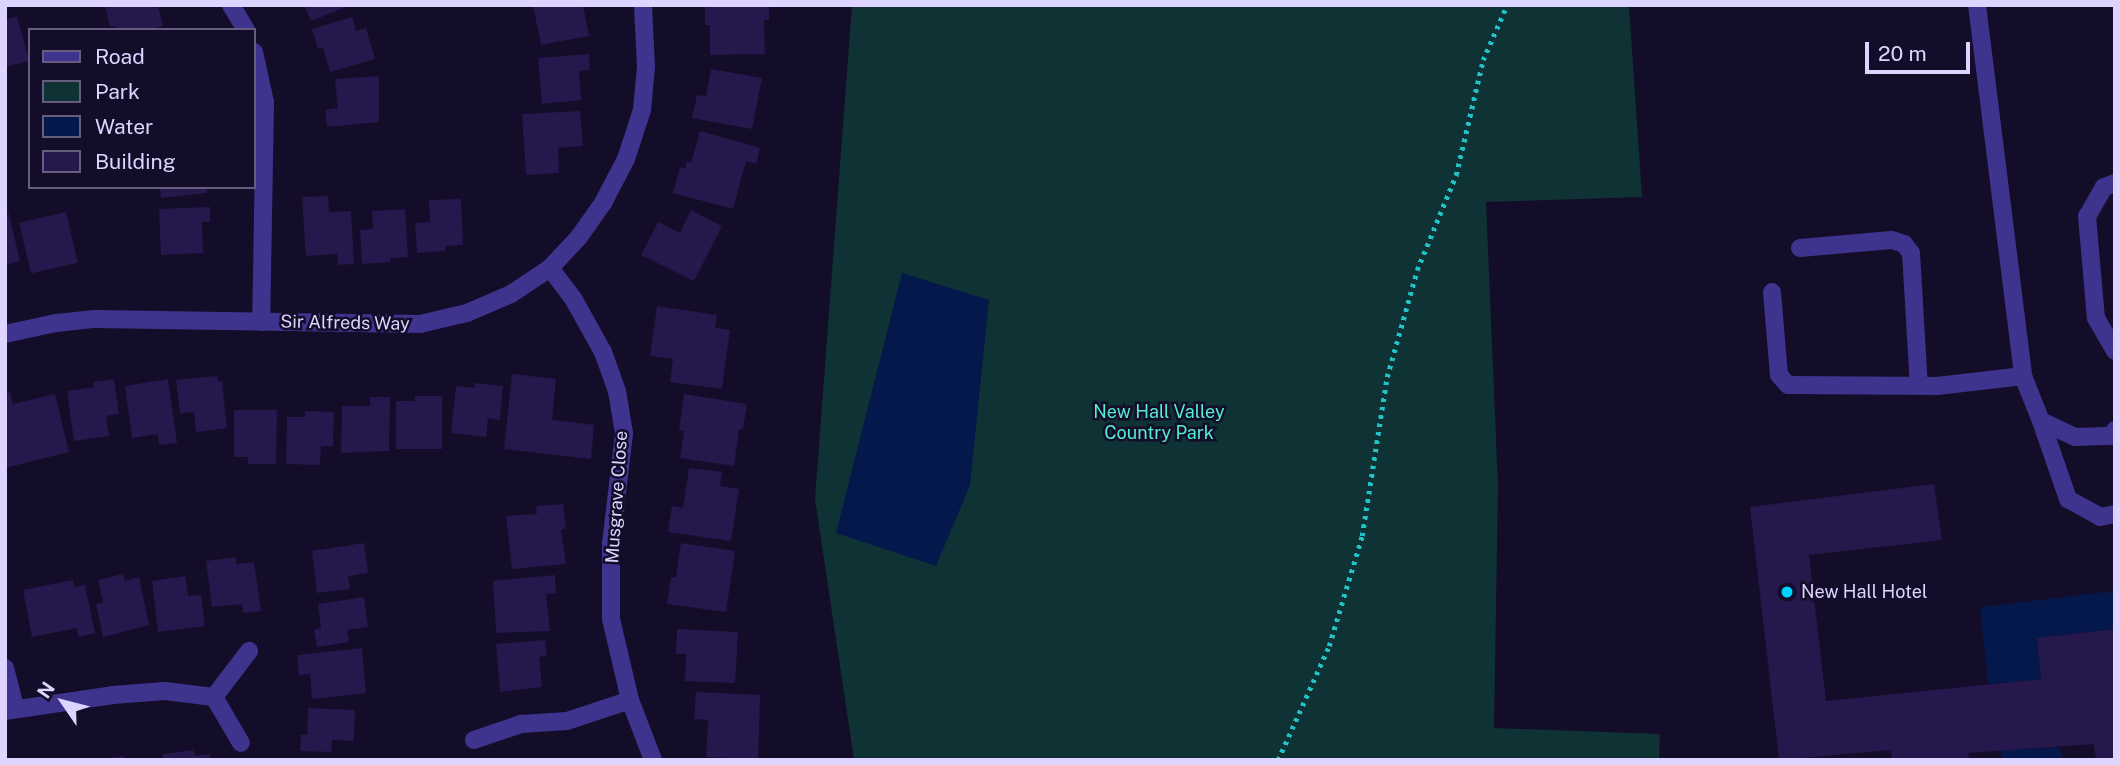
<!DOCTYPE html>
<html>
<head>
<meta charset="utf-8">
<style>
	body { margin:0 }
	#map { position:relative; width:2120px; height:765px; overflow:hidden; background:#140d29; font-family:"Public Sans",sans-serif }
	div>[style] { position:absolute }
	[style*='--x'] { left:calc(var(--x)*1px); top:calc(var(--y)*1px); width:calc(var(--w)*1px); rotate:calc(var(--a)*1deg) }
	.green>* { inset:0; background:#0f3234 }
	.water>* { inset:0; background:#04184b }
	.building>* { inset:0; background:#26174c; transform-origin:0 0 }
	.path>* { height:4.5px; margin-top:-2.25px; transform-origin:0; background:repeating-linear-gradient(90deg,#22c3c6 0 3.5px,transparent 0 8.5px) }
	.minor>* { height:18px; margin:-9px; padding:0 9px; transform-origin:9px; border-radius:9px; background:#3e338d }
	.dots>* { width:19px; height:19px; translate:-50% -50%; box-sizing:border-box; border:4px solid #140d29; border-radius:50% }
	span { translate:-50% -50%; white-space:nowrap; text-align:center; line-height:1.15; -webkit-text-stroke:5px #140d29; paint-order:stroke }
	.street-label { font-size:18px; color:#ddd5ff }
	.park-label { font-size:18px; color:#53edd3 }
	.poi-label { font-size:18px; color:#ddd5ff }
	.left { translate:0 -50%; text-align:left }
	.frame { position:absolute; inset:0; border:7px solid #ddd5ff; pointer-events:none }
	.legend { position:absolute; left:28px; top:28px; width:228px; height:161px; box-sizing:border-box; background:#140d29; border:2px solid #645d7f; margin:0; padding:9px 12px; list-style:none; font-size:21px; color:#ddd5ff }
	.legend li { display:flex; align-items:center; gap:14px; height:35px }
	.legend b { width:35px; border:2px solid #645d7f }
	.north { position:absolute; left:28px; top:667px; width:70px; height:70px; -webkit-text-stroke:5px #140d29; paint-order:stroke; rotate:305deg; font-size:19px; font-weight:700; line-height:28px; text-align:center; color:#ddd5ff }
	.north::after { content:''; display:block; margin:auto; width:24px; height:32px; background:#ddd5ff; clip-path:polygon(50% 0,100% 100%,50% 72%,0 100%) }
	.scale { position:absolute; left:1865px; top:42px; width:105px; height:32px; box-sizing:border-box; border:4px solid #ddd5ff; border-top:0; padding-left:9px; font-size:21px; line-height:24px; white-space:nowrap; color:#ddd5ff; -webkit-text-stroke:5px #140d29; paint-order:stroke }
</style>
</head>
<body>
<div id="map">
	<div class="green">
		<div style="clip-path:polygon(852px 5px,1629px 5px,1642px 197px,1486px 202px,1498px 486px,1494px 728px,1660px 734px,1659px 760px,854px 760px,815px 499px)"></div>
	</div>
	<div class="water">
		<div style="clip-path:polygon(902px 273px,989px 300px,970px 485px,936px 566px,836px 533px)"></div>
		<div style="clip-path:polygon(2115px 591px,2115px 629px,2037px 638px,2041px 679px,1988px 684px,1980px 607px)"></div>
		<div style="clip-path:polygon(2060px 747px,2062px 760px,2002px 760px,2001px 750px)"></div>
	</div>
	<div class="building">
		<div style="clip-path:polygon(105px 5px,158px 5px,163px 26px,149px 30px,116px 30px,115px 26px,110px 27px)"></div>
		<div style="clip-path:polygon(304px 5px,351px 5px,311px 21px)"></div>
		<div style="clip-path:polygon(533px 5px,583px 5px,589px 36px,541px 45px)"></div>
		<div style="clip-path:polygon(705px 5px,769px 5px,769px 20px,764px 20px,765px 54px,710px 55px,710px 25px,705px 25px)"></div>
		<div style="clip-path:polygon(17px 16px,29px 61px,5px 67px,5px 20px)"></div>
		<div style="clip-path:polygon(352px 17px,356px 31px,366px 28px,375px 59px,330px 72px,323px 48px,318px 49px,312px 29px)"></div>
		<div style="clip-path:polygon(589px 54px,590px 70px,579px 71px,581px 100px,542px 104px,538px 58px)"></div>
		<div style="clip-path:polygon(711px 69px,762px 78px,752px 129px,692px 118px,697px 95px,706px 96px)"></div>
		<div style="clip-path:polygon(379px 76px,379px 122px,327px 127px,325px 110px,338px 108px,335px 79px)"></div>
		<div style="clip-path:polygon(580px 111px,583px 146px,558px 148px,559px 173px,526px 175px,522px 114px)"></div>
		<div style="clip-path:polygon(700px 131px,760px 148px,756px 164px,746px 161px,733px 209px,673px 193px,680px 167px,685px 169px,687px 161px,691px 163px)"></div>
		<div style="clip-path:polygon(160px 187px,207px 187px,207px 193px,161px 198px)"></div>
		<div style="clip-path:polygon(328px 196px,329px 212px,351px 211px,354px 264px,338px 265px,337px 254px,306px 256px,302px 197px)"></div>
		<div style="clip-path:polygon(461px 199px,463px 245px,445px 246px,445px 251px,417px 253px,415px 223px,430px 222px,429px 200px)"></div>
		<div style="clip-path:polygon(210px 207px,210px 222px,202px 222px,203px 253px,161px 255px,159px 209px)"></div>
		<div style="clip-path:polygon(405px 209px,408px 257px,390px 258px,391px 262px,362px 264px,360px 230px,373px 229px,372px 211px)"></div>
		<div style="clip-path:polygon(691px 210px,722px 226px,694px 281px,641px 255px,658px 222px,680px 233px)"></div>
		<div style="left:66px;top:212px;width:52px;height:48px;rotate:77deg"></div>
		<div style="clip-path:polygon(9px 214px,20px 261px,5px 265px,5px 215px)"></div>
		<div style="clip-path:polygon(657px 306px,717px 315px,715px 328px,730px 330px,722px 389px,670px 382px,673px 359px,650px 356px)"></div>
		<div style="clip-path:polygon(512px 374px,556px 379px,552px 420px,594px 425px,591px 459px,504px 449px)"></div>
		<div style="clip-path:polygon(217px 376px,218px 382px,222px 381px,227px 428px,196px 432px,194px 412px,180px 413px,176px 380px)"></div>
		<div style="clip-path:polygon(114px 379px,119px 414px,106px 416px,109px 436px,74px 441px,67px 391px,94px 387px,93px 382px)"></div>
		<div style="clip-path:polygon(168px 379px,177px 443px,159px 445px,158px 434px,132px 438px,125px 386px)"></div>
		<div style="clip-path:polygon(475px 383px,503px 386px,500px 420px,488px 418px,486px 437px,451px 433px,456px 386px,475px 388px)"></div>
		<div style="clip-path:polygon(10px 392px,13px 404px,55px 394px,69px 452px,5px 468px,5px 393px)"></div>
		<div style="clip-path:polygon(684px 394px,747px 404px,743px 429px,739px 429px,734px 466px,680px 458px,684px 431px,679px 430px)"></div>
		<div style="clip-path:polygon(415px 396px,442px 396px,442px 449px,396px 449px,396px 401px,415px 401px)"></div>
		<div style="clip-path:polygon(370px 397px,390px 397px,389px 451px,341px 453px,342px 406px,370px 406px)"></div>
		<div style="clip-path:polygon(234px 410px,277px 410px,276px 464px,248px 464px,248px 457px,234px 457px)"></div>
		<div style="clip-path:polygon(305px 411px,334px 412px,333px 446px,321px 446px,320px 465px,286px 464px,287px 417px,305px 417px)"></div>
		<div style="clip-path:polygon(689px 468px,722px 472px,720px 486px,739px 489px,731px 541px,668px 532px,672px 506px,683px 508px)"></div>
		<div style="clip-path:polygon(1934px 484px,1942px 540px,1809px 555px,1826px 701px,2041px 679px,2037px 638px,2115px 629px,2115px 760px,2096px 760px,2094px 744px,1968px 753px,1970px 760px,1892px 760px,1891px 750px,1779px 760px,1750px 507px)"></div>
		<div style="clip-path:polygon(563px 504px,566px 528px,561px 530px,566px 564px,512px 569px,506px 516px,537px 514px,536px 506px)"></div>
		<div style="clip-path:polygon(364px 543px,368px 573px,348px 576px,350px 589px,317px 593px,312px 551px)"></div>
		<div style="clip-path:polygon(681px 543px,735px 551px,726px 612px,667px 604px,671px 577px,676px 577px)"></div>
		<div style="clip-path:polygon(236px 557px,236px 564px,254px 562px,261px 611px,243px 613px,242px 604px,212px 607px,206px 561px)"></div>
		<div style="clip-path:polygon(123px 574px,125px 581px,139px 577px,149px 625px,103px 637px,96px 604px,103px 603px,98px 580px)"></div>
		<div style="clip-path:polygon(555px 575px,556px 593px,546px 594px,550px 631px,496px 633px,493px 581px)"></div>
		<div style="clip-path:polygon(185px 576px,188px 596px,201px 595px,205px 626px,158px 632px,152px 581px)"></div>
		<div style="clip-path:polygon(73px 580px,74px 587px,85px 585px,95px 633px,78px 637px,77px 628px,32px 637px,23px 590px)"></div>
		<div style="clip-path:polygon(364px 597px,368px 627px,347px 630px,349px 642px,317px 647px,314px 630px,321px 628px,318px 604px)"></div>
		<div style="clip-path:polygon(677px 629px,738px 632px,735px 683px,685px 681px,686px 654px,676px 654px)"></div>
		<div style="clip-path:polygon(545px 640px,547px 656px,539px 657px,542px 687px,500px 692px,496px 644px)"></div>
		<div style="clip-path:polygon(362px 648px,366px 693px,312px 699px,310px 674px,299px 675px,297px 655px)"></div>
		<div style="clip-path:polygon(696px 692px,760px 695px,758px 759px,706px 757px,708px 720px,694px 719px)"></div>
		<div style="clip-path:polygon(308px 708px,355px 710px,354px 741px,332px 740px,331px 752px,300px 751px,301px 735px,307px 735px)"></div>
		<div style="clip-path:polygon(193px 750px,195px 756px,210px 754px,210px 760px,163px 760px,163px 754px)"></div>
		<div style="clip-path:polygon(124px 756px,124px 760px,107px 760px,107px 758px)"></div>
	</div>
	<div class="path">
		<div style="--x:1278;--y:760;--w:125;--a:-65.9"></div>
		<div style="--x:1329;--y:646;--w:115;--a:-73.3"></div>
		<div style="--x:1362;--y:536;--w:161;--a:-81.1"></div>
		<div style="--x:1387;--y:377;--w:111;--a:-74.3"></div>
		<div style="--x:1417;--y:270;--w:103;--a:-67.7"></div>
		<div style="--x:1456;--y:175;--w:118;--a:-76.8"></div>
		<div style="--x:1483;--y:60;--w:60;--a:-66.4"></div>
	</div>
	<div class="minor">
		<div style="--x:231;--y:5;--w:29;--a:59"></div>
		<div style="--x:1977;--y:5;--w:374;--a:82.9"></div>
		<div style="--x:2023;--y:376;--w:48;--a:68.2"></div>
		<div style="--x:2041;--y:421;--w:38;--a:25"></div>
		<div style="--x:2076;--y:437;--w:35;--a:-2"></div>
		<div style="--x:2111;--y:436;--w:7;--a:-56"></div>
		<div style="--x:254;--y:52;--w:51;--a:77.6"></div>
		<div style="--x:265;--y:102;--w:220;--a:91"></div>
		<div style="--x:2115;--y:183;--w:12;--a:160"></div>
		<div style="--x:2104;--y:187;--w:34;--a:120"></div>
		<div style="--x:2087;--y:216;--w:102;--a:85"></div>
		<div style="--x:2096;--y:318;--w:38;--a:60"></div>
		<div style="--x:1800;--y:248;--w:92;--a:-5"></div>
		<div style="--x:1892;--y:240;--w:13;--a:18"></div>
		<div style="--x:1904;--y:244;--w:11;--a:52"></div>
		<div style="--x:1911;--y:253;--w:133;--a:86.6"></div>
		<div style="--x:550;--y:268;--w:40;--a:53"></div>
		<div style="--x:574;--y:300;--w:60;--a:60.9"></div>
		<div style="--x:603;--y:352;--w:41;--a:70.3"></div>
		<div style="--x:617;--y:391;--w:43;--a:80.5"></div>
		<div style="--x:624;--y:433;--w:111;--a:96.7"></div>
		<div style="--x:611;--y:543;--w:76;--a:90"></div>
		<div style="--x:611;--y:619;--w:83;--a:76.8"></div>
		<div style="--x:630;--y:700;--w:64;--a:69"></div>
		<div style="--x:1772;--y:292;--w:83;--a:85.2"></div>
		<div style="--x:1779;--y:375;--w:13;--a:48"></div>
		<div style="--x:1788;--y:385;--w:149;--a:0.4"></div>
		<div style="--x:1937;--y:386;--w:87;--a:-6.6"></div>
		<div style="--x:5;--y:334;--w:52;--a:-12.2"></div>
		<div style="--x:56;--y:323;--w:39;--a:-6"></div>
		<div style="--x:95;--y:319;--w:325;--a:0.9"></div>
		<div style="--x:420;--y:324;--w:48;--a:-13.2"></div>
		<div style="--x:467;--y:313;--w:48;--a:-23.4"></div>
		<div style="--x:511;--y:294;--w:47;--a:-33.7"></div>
		<div style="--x:550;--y:268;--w:42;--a:-46.9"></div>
		<div style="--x:579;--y:237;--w:42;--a:-54.8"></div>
		<div style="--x:603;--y:203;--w:50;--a:-62.4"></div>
		<div style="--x:626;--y:159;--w:52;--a:-71.9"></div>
		<div style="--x:642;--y:110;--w:43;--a:-84.7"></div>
		<div style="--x:646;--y:67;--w:62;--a:-92.8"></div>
		<div style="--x:2041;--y:421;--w:83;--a:70.9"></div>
		<div style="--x:2068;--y:499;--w:37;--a:29"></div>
		<div style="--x:2100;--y:517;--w:15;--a:-11"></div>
		<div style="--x:5;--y:668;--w:40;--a:75.6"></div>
		<div style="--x:214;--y:697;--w:58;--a:-52.7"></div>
		<div style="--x:5;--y:711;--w:109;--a:-8.4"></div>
		<div style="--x:113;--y:695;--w:52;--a:-4.4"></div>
		<div style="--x:165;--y:691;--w:49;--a:7"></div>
		<div style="--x:214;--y:697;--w:53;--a:59.6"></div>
		<div style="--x:474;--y:740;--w:50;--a:-18.8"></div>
		<div style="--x:521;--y:724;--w:46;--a:-3.7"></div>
		<div style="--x:567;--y:721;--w:66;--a:-18.4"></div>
	</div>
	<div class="dots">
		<div style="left:1787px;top:592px;background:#01d1ff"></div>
	</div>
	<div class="street-label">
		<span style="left:345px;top:323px;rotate:1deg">Sir Alfreds Way</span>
		<span style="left:617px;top:497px;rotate:-86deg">Musgrave Close</span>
	</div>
	<div class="park-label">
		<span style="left:1159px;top:423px">New Hall Valley<br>Country Park</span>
	</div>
	<div class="poi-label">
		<span class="left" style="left:1801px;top:592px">New Hall Hotel</span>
	</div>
	<div class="frame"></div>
	<ul class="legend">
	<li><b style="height:9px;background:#3e338d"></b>Road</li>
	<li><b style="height:19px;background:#0f3234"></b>Park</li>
	<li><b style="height:19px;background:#04184b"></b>Water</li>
	<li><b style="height:19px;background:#26174c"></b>Building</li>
	</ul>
	<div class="north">N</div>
	<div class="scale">20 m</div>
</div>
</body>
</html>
